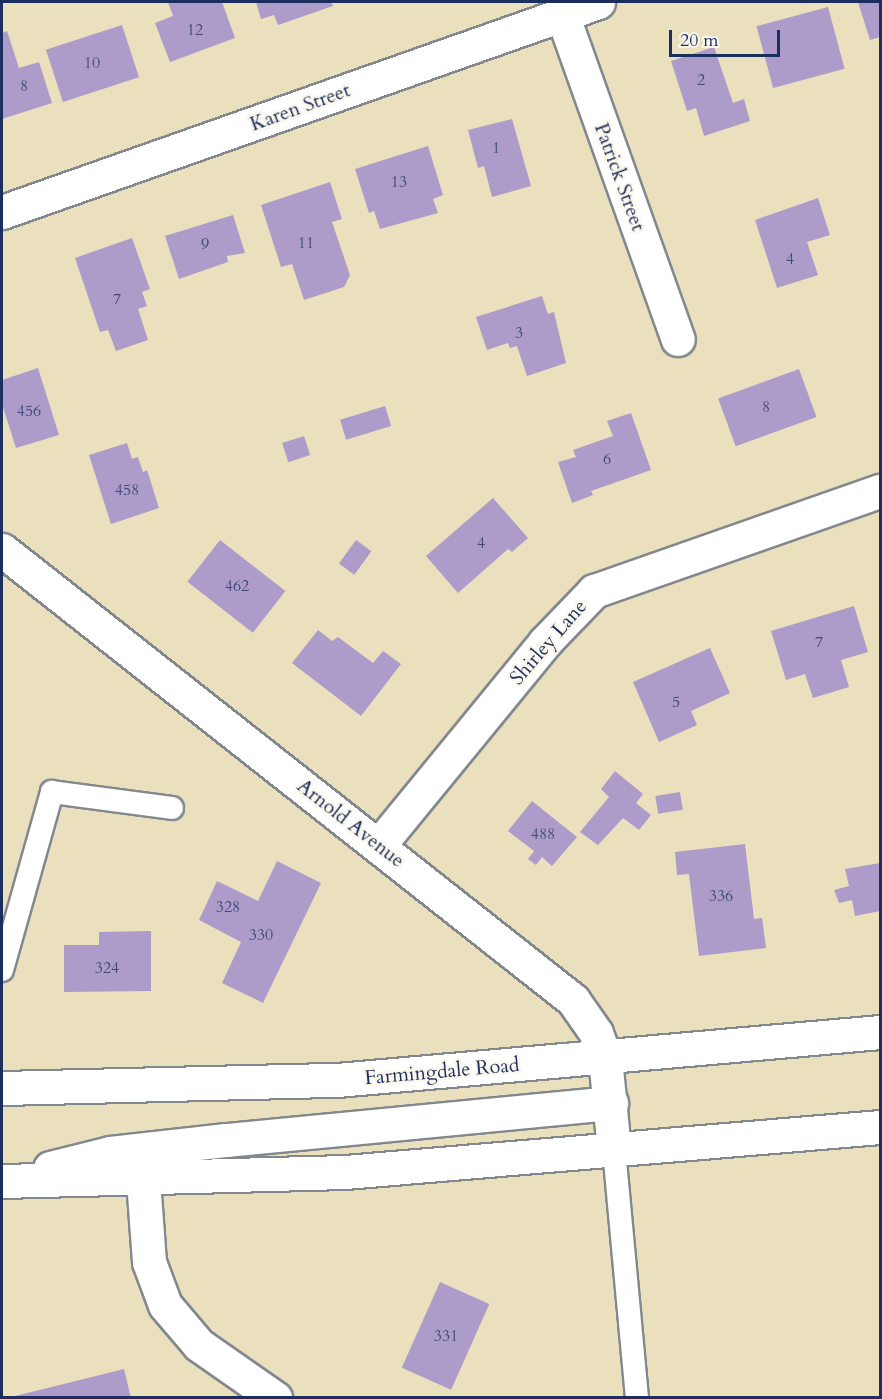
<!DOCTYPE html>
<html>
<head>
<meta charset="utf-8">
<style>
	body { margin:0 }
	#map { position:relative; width:882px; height:1399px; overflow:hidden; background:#eae0be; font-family:Cardo,serif }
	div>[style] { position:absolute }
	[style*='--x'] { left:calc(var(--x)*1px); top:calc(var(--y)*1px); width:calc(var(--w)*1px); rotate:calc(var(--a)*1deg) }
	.building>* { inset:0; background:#ad9bc9; transform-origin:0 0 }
	.roads { filter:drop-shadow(2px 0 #82888e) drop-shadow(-2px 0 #82888e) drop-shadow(0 2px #82888e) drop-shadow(0 -2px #82888e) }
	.service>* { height:22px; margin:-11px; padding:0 11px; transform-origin:11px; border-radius:11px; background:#fff }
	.minor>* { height:33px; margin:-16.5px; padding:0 16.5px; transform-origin:16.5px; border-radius:16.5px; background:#fff }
	.tertiary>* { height:33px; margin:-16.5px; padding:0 16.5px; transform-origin:16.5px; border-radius:16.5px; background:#fff }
	.primary>* { height:33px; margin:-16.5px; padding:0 16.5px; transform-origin:16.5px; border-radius:16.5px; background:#fff }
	span { translate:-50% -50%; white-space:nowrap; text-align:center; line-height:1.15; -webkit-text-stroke:5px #fbf7ec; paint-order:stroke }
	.number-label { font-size:16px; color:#404a79 }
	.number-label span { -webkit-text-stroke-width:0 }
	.street-label { font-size:20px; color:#1b2f5e }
	.frame { position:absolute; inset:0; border:3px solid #1b2f5e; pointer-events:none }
	.scale { position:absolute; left:669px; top:30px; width:111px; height:27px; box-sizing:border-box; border:3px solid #1b2f5e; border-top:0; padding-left:8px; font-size:18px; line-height:21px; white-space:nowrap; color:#1b2f5e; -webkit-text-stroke:4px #fbf7ec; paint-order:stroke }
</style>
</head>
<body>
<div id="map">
	<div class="building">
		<div style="clip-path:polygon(168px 2px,222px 2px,235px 38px,170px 62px,155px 23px,173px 16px)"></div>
		<div style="clip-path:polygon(256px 2px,331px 2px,333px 6px,278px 25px,274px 15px,261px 19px)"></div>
		<div style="clip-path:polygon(858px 2px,880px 2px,880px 37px,870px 40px)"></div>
		<div style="left:828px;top:7px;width:64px;height:74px;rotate:75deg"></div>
		<div style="left:122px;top:25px;width:55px;height:80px;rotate:72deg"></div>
		<div style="clip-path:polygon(7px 31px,19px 68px,39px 62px,52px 103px,2px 119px,2px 33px)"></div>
		<div style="clip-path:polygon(714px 47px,733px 103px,744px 99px,750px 121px,704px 136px,696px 108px,687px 111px,671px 61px)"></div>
		<div style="clip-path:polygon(512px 119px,531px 186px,492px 197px,484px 166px,478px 168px,468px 130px)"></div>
		<div style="clip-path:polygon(428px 146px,443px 195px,433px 199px,438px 213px,380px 229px,374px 211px,369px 213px,355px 169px)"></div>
		<div style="clip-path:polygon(330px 182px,342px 219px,332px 222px,350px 275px,344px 287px,304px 300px,292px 264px,281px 267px,261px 205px)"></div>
		<div style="clip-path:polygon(818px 198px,830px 235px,807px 242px,818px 275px,777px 288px,755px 220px)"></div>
		<div style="clip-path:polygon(233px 215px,245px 253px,227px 256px,228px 262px,179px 279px,165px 236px)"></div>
		<div style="clip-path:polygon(132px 238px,150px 289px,142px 292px,147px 306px,138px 309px,148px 340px,116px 351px,108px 330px,100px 332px,75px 258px)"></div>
		<div style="clip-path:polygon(542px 296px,548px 314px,554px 312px,566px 363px,527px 376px,517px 346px,510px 348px,508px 343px,487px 350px,476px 317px)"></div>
		<div style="clip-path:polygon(38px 368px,59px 435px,16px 448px,2px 404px,2px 380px)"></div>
		<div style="left:799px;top:369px;width:51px;height:86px;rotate:70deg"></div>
		<div style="left:385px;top:406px;width:21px;height:47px;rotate:73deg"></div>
		<div style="clip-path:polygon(631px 413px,651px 470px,591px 491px,593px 495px,572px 503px,558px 462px,576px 457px,573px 450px,613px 436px,607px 421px)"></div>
		<div style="left:304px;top:436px;width:20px;height:23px;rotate:72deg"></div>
		<div style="clip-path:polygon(127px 443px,132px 459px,138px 457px,143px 472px,147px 470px,159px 508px,111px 524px,89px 455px)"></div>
		<div style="clip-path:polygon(493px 498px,528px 538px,512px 552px,508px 549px,458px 593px,426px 556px)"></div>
		<div style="left:220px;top:540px;width:83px;height:53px;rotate:38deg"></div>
		<div style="left:356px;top:540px;width:19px;height:29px;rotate:36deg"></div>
		<div style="clip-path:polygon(854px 606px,868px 652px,841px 660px,849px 687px,813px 698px,805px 674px,786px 680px,771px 631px)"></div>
		<div style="clip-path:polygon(318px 630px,332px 641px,338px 637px,373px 663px,383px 651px,401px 664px,361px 716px,292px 663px)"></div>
		<div style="clip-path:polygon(710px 648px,730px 693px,691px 711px,697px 725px,659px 742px,633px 682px)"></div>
		<div style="clip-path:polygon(615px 771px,643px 794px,636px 803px,651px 815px,639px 830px,623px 818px,598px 845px,580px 832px,609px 797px,601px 789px)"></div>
		<div style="left:680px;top:792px;width:18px;height:25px;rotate:81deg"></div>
		<div style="clip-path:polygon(532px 801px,577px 837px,552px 866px,542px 857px,536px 865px,528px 859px,534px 851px,508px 831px)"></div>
		<div style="clip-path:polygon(745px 844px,754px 919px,762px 918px,766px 948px,699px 956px,689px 874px,677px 875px,675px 852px)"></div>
		<div style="clip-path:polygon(277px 861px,321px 883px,263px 1003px,222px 983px,241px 942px,199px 920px,217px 881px,258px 901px)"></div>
		<div style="clip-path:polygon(880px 863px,880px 911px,855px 916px,852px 900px,839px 903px,834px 890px,849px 886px,845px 869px)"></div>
		<div style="clip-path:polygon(151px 931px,151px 991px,64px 992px,64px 945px,99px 945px,99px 932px)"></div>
		<div style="left:440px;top:1282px;width:54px;height:94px;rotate:24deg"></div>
		<div style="clip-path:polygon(124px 1369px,131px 1398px,11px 1398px,11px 1397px)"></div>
	</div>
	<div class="roads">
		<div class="service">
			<div style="--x:2;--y:970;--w:185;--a:-74.3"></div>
			<div style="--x:52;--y:792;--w:121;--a:7.6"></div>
			<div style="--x:614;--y:1150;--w:249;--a:84.7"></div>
		</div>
		<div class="minor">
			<div style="--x:562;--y:14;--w:345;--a:70.4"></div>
			<div style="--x:2;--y:212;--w:632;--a:-19.41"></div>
			<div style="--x:379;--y:845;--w:262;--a:-50.7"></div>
			<div style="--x:545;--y:642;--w:71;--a:-46.1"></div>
			<div style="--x:594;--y:591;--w:303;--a:-19.3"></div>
			<div style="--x:143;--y:1180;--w:82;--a:85.8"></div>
			<div style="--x:149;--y:1262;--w:46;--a:69.6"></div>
			<div style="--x:165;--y:1305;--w:52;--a:49.6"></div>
			<div style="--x:199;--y:1345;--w:93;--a:34.9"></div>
		</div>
		<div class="tertiary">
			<div style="--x:2;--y:550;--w:727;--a:38.24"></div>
			<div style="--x:573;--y:1000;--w:40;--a:55.1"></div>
			<div style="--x:596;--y:1033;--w:27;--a:70"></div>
			<div style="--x:605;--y:1058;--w:92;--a:84.4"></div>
		</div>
		<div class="primary">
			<div style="--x:2;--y:1088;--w:335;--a:-1.4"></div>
			<div style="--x:337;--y:1080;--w:545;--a:-5.05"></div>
			<div style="--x:50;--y:1168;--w:62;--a:-14"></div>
			<div style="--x:110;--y:1153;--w:117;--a:-6.4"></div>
			<div style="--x:226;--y:1140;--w:387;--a:-5.5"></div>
			<div style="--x:2;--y:1181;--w:343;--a:-1.5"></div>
			<div style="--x:345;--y:1172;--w:537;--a:-4.81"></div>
		</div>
	</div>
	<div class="number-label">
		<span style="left:195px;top:30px">12</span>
		<span style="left:92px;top:63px">10</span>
		<span style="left:701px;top:80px">2</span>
		<span style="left:24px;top:86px">8</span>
		<span style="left:496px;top:148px">1</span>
		<span style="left:399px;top:182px">13</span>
		<span style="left:306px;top:243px">11</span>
		<span style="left:205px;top:244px">9</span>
		<span style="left:790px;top:259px">4</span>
		<span style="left:117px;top:299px">7</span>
		<span style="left:519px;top:333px">3</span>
		<span style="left:766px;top:407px">8</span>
		<span style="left:29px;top:411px">456</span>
		<span style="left:607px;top:459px">6</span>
		<span style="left:127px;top:490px">458</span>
		<span style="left:481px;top:543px">4</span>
		<span style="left:237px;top:586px">462</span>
		<span style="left:819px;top:642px">7</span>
		<span style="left:676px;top:702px">5</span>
		<span style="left:543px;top:834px">488</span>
		<span style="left:721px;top:896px">336</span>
		<span style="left:228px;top:907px">328</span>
		<span style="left:261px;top:935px">330</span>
		<span style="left:107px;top:968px">324</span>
		<span style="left:446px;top:1336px">331</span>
	</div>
	<div class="street-label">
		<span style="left:300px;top:107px;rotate:-20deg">Karen Street</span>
		<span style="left:620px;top:177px;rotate:70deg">Patrick Street</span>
		<span style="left:548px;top:642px;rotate:-49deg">Shirley Lane</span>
		<span style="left:351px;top:823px;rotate:38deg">Arnold Avenue</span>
		<span style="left:442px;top:1071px;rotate:-5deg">Farmingdale Road</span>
	</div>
	<div class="frame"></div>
	<div class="scale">20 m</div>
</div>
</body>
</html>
